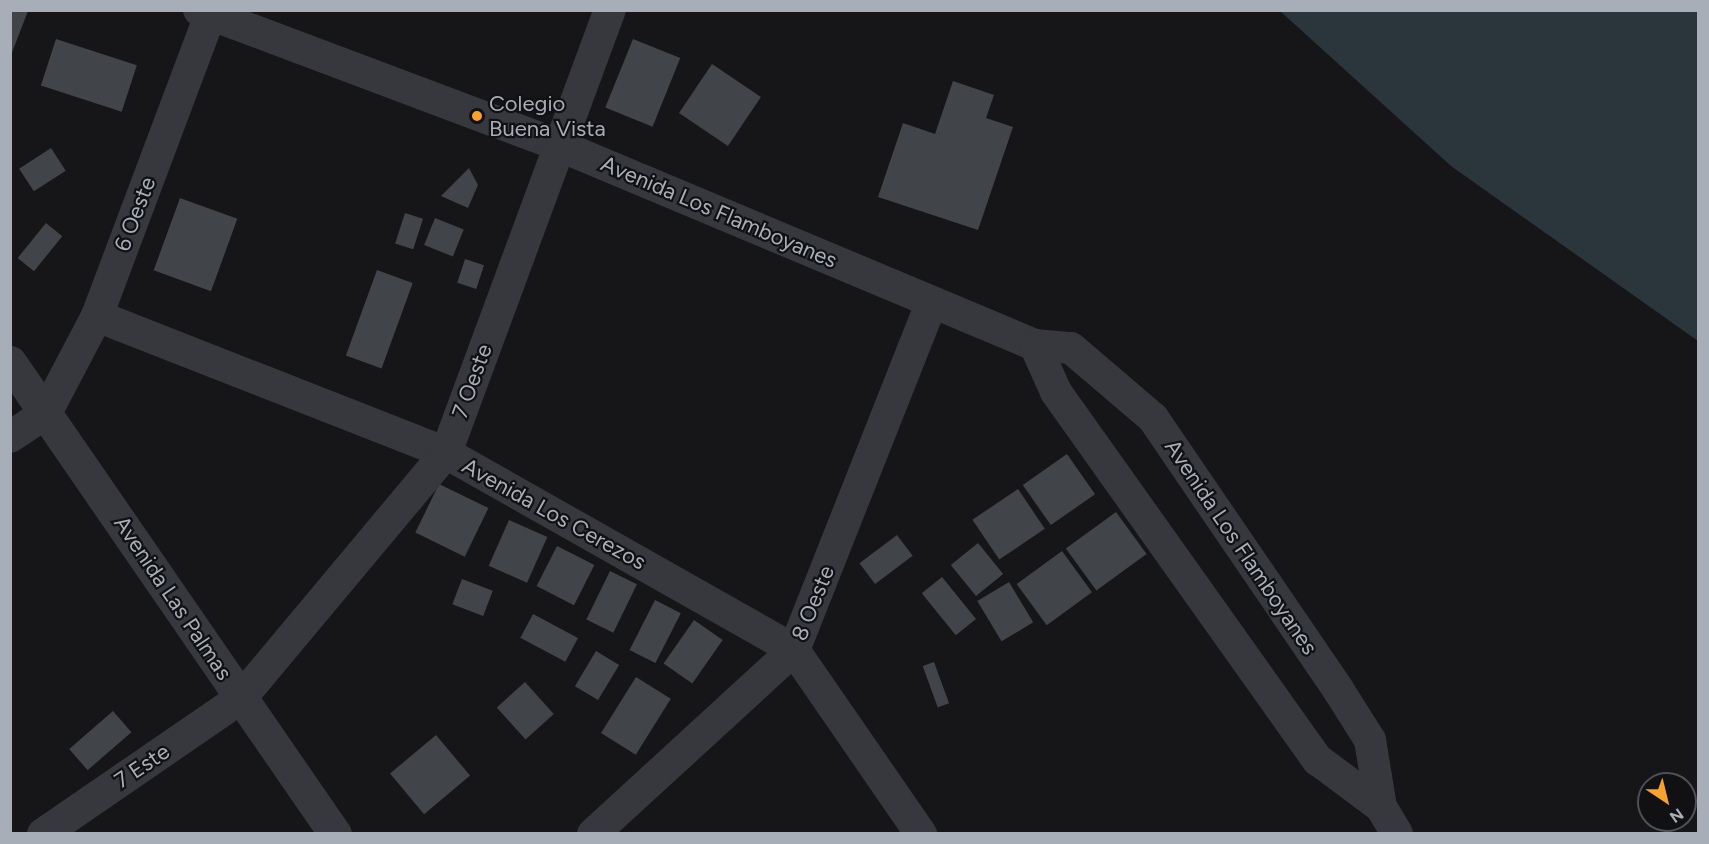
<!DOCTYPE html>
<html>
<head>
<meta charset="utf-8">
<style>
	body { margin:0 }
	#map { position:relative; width:1709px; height:844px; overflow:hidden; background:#161618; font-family:Figtree,sans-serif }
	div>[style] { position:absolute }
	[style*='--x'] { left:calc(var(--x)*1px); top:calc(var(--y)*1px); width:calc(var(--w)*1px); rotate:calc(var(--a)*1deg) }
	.water>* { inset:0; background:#2b363c }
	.building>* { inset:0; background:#414448; transform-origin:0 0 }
	.minor>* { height:32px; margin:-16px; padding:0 16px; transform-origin:16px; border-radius:16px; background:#36383d }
	.tertiary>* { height:33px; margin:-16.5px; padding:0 16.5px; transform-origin:16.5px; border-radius:16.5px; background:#36383d }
	.dots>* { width:16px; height:16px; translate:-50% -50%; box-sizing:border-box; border:3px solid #111113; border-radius:50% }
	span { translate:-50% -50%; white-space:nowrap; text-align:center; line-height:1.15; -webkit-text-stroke:4.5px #111113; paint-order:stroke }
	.poi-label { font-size:22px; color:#a7aeb8 }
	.left { translate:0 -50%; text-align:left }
	.street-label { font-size:22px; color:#a7aeb8 }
	.frame { position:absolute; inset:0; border:12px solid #a7aeb8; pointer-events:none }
	.north { position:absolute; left:1637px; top:772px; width:60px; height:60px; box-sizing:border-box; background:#111113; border:2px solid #4d5055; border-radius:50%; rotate:145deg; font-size:16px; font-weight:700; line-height:24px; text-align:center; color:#a7aeb8 }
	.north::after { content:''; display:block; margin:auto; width:21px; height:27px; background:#f8a12d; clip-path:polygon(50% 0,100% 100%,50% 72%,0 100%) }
</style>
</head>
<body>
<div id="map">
	<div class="water">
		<div style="clip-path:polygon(1280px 11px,1698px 11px,1698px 341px,1451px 166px)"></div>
	</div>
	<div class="building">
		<div style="clip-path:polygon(10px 10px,28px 11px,11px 55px,10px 55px)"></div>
		<div style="left:56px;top:39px;width:85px;height:49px;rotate:18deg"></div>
		<div style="left:633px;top:39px;width:51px;height:74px;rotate:22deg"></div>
		<div style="left:712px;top:64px;width:59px;height:59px;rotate:34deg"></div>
		<div style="clip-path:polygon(953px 81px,994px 95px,986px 118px,1013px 127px,978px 230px,878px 197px,903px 123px,935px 134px)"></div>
		<div style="left:51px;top:148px;width:27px;height:38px;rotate:57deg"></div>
		<div style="clip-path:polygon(469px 168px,478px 185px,468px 208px,441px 196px)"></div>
		<div style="left:180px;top:198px;width:61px;height:77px;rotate:20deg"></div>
		<div style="left:405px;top:213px;width:19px;height:32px;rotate:18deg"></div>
		<div style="left:435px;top:218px;width:31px;height:29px;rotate:22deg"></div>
		<div style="left:46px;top:223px;width:21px;height:45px;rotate:39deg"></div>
		<div style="left:465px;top:259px;width:20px;height:25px;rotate:18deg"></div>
		<div style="left:377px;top:270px;width:38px;height:91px;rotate:20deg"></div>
		<div style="left:1067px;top:454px;width:49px;height:54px;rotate:55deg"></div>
		<div style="left:439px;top:484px;width:55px;height:54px;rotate:26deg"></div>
		<div style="left:1018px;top:489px;width:48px;height:55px;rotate:56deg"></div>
		<div style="left:1116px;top:512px;width:52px;height:62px;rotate:54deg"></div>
		<div style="left:509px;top:520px;width:42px;height:50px;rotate:24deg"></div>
		<div style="left:897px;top:535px;width:26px;height:47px;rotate:53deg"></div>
		<div style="left:978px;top:543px;width:40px;height:35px;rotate:51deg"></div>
		<div style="left:557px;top:546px;width:42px;height:45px;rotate:27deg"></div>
		<div style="left:1062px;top:551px;width:51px;height:56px;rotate:54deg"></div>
		<div style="left:610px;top:571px;width:30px;height:54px;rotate:26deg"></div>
		<div style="left:942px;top:577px;width:54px;height:26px;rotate:51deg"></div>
		<div style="left:462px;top:579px;width:33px;height:27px;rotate:21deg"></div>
		<div style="left:1009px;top:582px;width:47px;height:37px;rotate:59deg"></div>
		<div style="left:655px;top:600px;width:29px;height:56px;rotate:27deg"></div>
		<div style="left:533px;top:614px;width:51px;height:27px;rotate:28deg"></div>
		<div style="left:694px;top:620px;width:35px;height:53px;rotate:35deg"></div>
		<div style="left:596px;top:651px;width:27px;height:41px;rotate:31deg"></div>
		<div style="left:934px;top:662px;width:44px;height:12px;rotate:70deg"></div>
		<div style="left:636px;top:677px;width:41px;height:66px;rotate:32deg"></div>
		<div style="left:525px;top:682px;width:43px;height:38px;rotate:48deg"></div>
		<div style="left:113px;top:711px;width:28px;height:58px;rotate:49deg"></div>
		<div style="left:436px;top:735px;width:53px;height:60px;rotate:50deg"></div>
	</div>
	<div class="minor">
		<div style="--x:199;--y:10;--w:384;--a:20.6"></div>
		<div style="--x:558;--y:145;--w:517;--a:22.75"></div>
		<div style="--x:1035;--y:345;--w:36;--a:5"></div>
		<div style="--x:1071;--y:348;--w:108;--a:40.5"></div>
		<div style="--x:1153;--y:418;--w:330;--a:55.7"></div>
		<div style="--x:1339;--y:691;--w:58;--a:57.7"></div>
		<div style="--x:1370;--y:740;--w:68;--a:80.7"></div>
		<div style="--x:1381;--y:807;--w:31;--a:59"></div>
		<div style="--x:97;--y:316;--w:375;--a:21.4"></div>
		<div style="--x:446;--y:453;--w:400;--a:29.5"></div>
		<div style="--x:794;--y:650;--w:224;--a:55.4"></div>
		<div style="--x:1035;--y:345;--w:51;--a:65.9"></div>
		<div style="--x:1056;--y:392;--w:452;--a:54.6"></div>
		<div style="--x:1318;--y:760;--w:79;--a:36.7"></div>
		<div style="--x:10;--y:437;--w:43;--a:-33.7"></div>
		<div style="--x:46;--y:413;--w:110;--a:-62.3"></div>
		<div style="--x:97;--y:316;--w:327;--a:-69.4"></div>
		<div style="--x:43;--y:834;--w:240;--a:-34.5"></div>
		<div style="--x:241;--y:698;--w:319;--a:-50.1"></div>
		<div style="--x:446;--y:453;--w:472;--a:-69.7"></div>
		<div style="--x:593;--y:834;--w:273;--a:-42.5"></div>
		<div style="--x:794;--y:650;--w:374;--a:-68.4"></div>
	</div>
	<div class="tertiary">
		<div style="--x:10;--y:362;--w:573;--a:55.45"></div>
	</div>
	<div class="dots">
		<div style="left:477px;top:116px;background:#f8a12d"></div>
	</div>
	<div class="poi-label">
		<span class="left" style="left:489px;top:116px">Colegio<br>Buena Vista</span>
	</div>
	<div class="street-label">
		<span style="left:719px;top:212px;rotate:23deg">Avenida Los Flamboyanes</span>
		<span style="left:135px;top:214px;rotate:-69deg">6 Oeste</span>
		<span style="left:472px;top:381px;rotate:-70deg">7 Oeste</span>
		<span style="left:554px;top:514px;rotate:29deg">Avenida Los Cerezos</span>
		<span style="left:1241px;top:547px;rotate:56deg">Avenida Los Flamboyanes</span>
		<span style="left:173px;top:598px;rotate:56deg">Avenida Las Palmas</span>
		<span style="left:813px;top:603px;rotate:-68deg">8 Oeste</span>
		<span style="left:142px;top:766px;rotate:-34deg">7 Este</span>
	</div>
	<div class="frame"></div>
	<div class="north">N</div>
</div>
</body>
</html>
